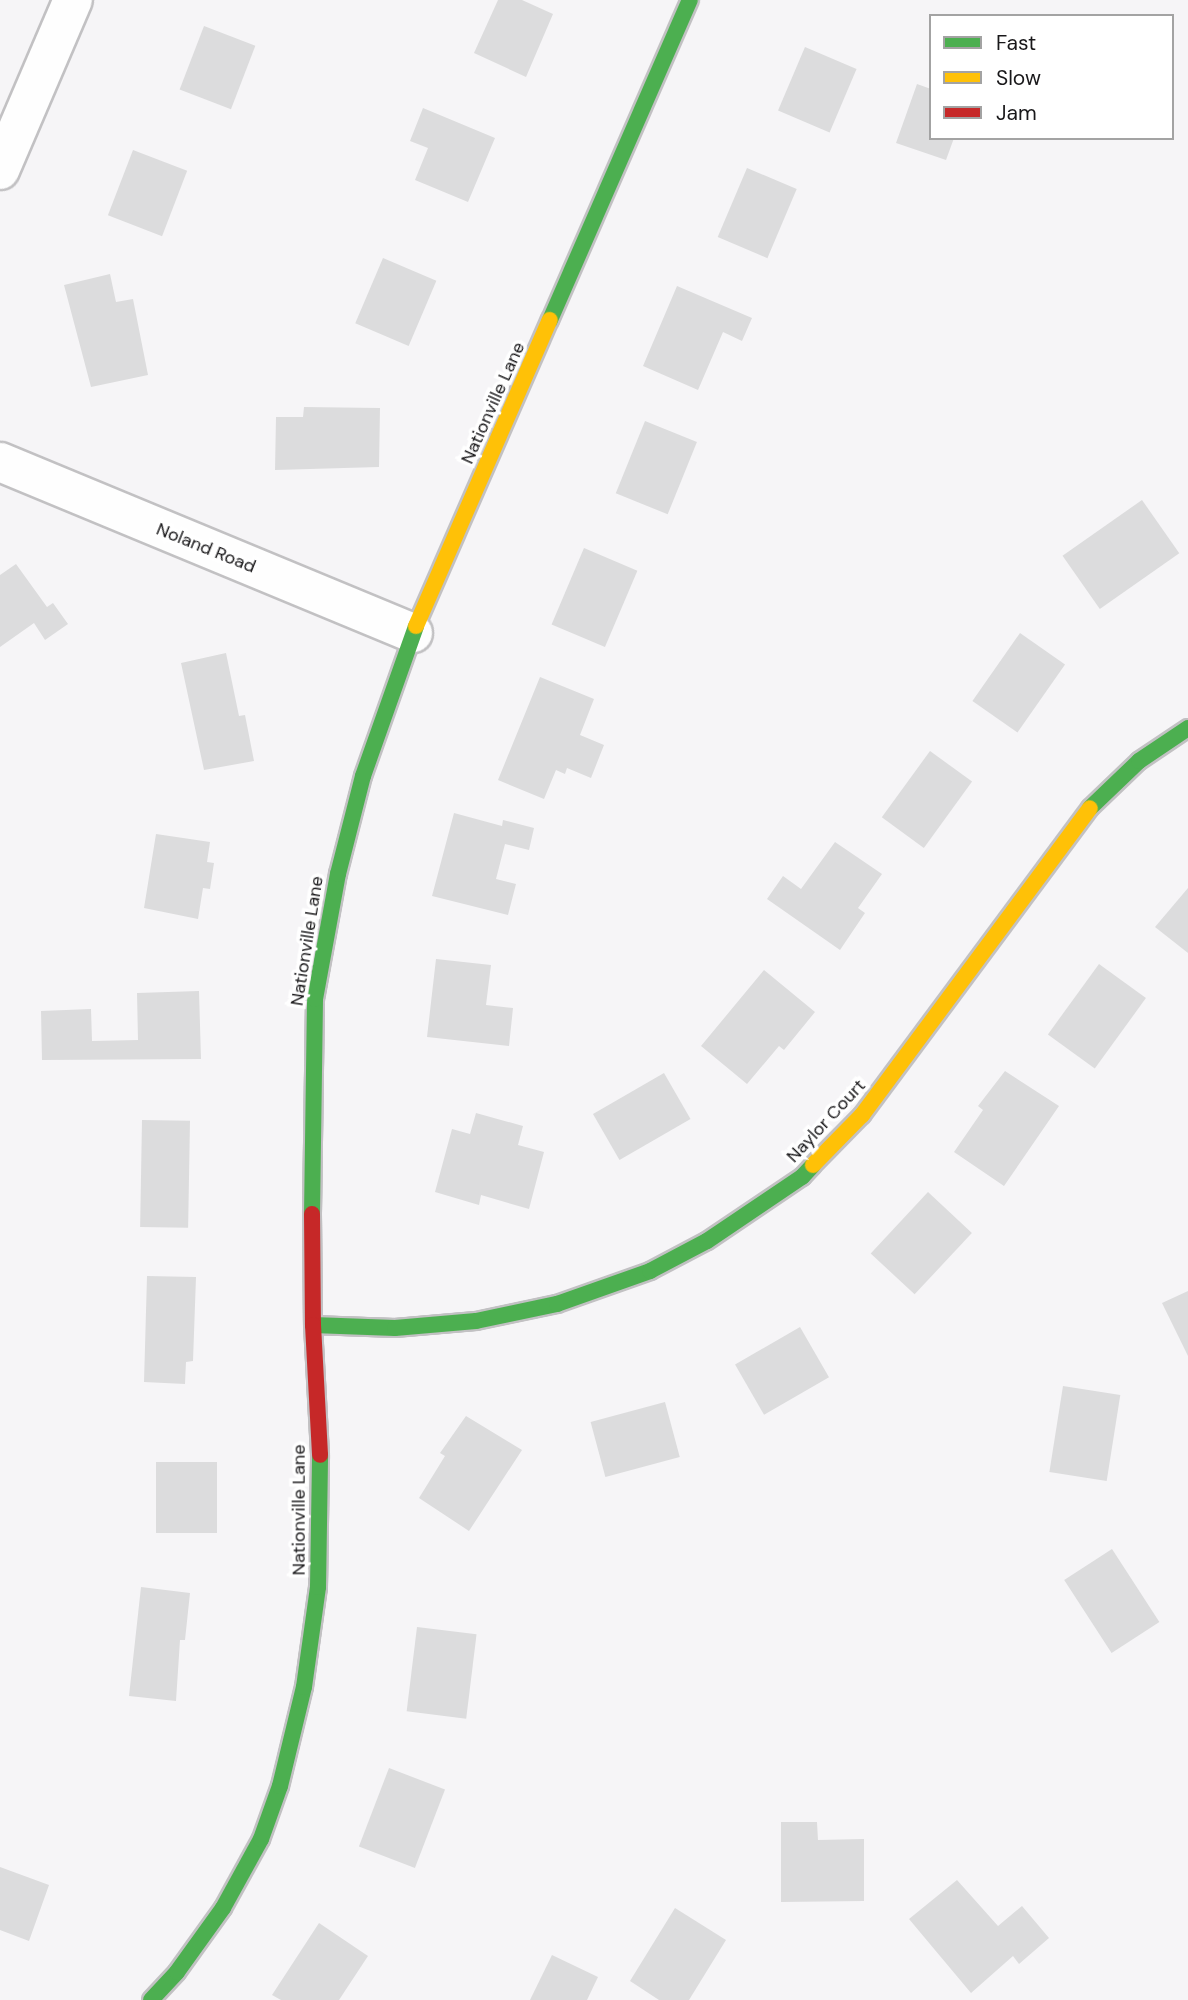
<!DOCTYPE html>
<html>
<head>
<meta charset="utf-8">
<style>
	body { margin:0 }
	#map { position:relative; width:1188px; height:2000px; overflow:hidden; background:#f6f5f7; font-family:"DM Sans",sans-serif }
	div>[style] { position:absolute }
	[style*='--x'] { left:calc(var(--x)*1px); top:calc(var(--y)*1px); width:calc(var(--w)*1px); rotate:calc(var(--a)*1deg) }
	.building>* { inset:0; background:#dcdcdd; transform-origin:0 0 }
	.roads { filter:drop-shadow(2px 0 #c2c1c3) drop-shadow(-2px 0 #c2c1c3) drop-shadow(0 2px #c2c1c3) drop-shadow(0 -2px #c2c1c3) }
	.street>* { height:38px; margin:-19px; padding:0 19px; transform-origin:19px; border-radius:19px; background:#fefefe }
	.fast>* { height:16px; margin:-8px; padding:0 8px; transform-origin:8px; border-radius:8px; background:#4caf50 }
	.slow>* { height:16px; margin:-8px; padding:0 8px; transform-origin:8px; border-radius:8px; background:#ffc107 }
	.jam>* { height:16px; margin:-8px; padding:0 8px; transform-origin:8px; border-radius:8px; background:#c62828 }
	span { translate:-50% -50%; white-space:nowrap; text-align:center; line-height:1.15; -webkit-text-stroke:7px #fff; paint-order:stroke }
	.street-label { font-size:18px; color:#19181a }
	.legend { position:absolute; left:929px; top:14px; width:245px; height:126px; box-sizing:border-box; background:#fff; border:2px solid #a3a3a3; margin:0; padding:9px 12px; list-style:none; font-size:21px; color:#19181a }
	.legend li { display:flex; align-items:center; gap:14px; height:35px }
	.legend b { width:35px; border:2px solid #a3a3a3 }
</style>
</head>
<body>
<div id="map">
	<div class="building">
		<div style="clip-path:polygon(498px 0,522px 0,553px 14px,526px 77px,474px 53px)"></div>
		<div style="left:204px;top:26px;width:55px;height:68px;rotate:21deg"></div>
		<div style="left:805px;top:47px;width:56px;height:69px;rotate:23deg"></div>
		<div style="clip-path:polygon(917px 84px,931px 89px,931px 138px,954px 138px,946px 160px,896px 143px)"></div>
		<div style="clip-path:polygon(423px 108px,495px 138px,468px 202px,415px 180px,428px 148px,410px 141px)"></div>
		<div style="left:133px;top:150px;width:58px;height:70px;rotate:21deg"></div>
		<div style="left:747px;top:168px;width:54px;height:75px;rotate:23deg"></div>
		<div style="left:383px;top:258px;width:58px;height:71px;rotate:23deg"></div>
		<div style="clip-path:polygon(110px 274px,116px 302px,133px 299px,148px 375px,91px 387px,64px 285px)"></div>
		<div style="clip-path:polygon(677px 286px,752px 318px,742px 341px,723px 332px,698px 390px,643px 366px)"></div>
		<div style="clip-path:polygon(304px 407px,380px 408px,379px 467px,275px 470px,276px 417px,303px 417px)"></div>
		<div style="left:645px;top:421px;width:56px;height:78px;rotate:22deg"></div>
		<div style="left:1142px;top:500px;width:65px;height:97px;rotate:55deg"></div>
		<div style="left:584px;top:548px;width:58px;height:83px;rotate:23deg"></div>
		<div style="clip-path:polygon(16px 564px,47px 607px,53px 603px,68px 624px,45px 640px,34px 623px,0 647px,0 575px)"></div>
		<div style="left:1020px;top:633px;width:55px;height:83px;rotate:35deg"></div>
		<div style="clip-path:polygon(226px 653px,239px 716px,245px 715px,254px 761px,204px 770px,181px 663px)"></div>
		<div style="clip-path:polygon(540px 677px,594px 699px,580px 735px,604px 745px,591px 778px,567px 768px,565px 774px,556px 770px,544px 799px,498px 780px)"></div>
		<div style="left:930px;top:751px;width:52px;height:82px;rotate:36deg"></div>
		<div style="clip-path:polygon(454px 813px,502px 826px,503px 820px,534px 828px,529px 850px,505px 844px,496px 879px,516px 884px,508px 915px,432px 896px)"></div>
		<div style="clip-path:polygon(156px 834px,210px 842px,207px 862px,214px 863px,210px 889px,203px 888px,198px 919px,144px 908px)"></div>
		<div style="clip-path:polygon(835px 842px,882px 874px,858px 908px,865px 913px,840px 950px,767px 899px,783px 876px,801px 889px)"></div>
		<div style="clip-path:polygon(1188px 888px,1188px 953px,1155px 927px)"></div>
		<div style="clip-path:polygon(436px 959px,491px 965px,486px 1005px,513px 1008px,509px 1046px,427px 1037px)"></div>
		<div style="left:1099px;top:964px;width:58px;height:87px;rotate:36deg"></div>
		<div style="clip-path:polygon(764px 970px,815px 1012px,784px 1050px,779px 1046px,747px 1084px,701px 1046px)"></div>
		<div style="clip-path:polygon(199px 991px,201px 1059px,42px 1060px,41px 1011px,91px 1009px,92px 1041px,138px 1040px,137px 993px)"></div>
		<div style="clip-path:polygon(1005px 1071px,1059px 1106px,1004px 1186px,954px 1152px,983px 1110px,978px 1106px)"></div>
		<div style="left:664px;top:1073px;width:53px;height:82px;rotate:60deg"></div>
		<div style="clip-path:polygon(476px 1113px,523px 1126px,518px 1145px,544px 1152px,529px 1209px,481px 1195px,479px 1205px,435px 1192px,452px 1129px,470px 1134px)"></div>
		<div style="left:142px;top:1120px;width:48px;height:107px;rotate:1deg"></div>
		<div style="left:928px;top:1192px;width:60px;height:84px;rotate:43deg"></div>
		<div style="clip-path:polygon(147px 1276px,196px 1277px,193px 1361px,186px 1362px,185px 1384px,144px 1382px)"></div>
		<div style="clip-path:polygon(1188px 1291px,1188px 1356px,1162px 1303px)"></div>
		<div style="left:800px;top:1327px;width:58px;height:75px;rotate:60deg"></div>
		<div style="left:1063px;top:1386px;width:58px;height:87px;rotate:9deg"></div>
		<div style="left:665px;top:1402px;width:57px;height:77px;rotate:75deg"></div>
		<div style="clip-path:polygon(466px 1416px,522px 1450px,469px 1531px,419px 1498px,445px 1456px,440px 1453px)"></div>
		<div style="left:156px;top:1462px;width:61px;height:71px"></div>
		<div style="left:1112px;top:1549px;width:87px;height:57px;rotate:57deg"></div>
		<div style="clip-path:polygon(141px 1587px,190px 1593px,185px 1640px,180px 1640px,176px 1701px,129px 1696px)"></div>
		<div style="left:417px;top:1627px;width:60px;height:85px;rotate:7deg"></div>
		<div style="left:389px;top:1768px;width:60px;height:84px;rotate:21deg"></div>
		<div style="clip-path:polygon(781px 1822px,817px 1822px,818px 1840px,864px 1839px,864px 1901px,781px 1902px)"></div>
		<div style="clip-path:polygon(0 1867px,49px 1885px,29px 1941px,0 1930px)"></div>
		<div style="clip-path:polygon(957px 1880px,998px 1926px,1022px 1906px,1049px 1938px,1019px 1964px,1013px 1956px,971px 1993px,909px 1919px)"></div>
		<div style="clip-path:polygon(675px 1908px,726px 1940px,689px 2000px,659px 2000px,630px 1981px)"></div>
		<div style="clip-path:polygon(319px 1923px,368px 1956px,339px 2000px,281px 2000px,272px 1995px)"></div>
		<div style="clip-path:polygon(552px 1955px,598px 1977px,587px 2000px,530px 2000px)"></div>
	</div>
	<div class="roads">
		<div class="street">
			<div style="--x:0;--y:170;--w:185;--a:-66.8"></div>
			<div style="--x:0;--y:462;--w:447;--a:22.5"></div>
		</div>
		<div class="fast">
			<div style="--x:550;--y:320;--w:349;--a:-66.4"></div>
			<div style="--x:1090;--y:808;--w:68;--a:-43.8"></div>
			<div style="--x:1139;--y:761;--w:59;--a:-34"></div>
			<div style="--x:312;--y:1214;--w:215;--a:-89.2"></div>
			<div style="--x:315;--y:999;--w:127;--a:-79.6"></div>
			<div style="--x:338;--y:874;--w:101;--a:-75.7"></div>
			<div style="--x:363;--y:776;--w:159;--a:-70.5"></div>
			<div style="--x:313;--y:1325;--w:82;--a:2.1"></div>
			<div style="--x:395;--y:1328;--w:81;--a:-4.9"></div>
			<div style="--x:476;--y:1321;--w:83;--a:-11.9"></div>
			<div style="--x:557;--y:1304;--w:99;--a:-19.5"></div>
			<div style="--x:650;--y:1271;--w:64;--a:-27.8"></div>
			<div style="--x:707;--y:1241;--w:115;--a:-34"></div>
			<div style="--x:802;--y:1177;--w:16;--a:-47"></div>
			<div style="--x:151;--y:2000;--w:38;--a:-47"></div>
			<div style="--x:177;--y:1972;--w:79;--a:-54.3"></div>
			<div style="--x:223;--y:1908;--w:79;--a:-61.2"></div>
			<div style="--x:261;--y:1839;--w:56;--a:-70.3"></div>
			<div style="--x:280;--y:1786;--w:102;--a:-76.4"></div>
			<div style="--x:304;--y:1687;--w:101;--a:-82"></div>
			<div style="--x:318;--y:1587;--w:132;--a:-89.1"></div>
		</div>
		<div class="slow">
			<div style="--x:416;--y:626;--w:334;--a:-66.4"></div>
			<div style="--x:813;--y:1165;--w:70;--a:-45.6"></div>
			<div style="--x:862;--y:1115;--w:382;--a:-53.4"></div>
		</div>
		<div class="jam">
			<div style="--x:312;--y:1214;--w:111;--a:89.5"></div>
			<div style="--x:313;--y:1325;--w:130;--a:86.9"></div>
		</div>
	</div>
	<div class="street-label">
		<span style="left:493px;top:403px;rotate:-66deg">Nationville Lane</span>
		<span style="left:206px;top:548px;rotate:22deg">Noland Road</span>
		<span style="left:307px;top:941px;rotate:-81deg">Nationville Lane</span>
		<span style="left:826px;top:1121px;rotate:-47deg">Naylor Court</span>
		<span style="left:299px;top:1510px;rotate:-90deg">Nationville Lane</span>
	</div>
	<ul class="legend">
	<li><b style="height:9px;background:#4caf50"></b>Fast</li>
	<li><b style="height:9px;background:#ffc107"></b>Slow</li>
	<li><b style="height:9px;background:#c62828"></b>Jam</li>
	</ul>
</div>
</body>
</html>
